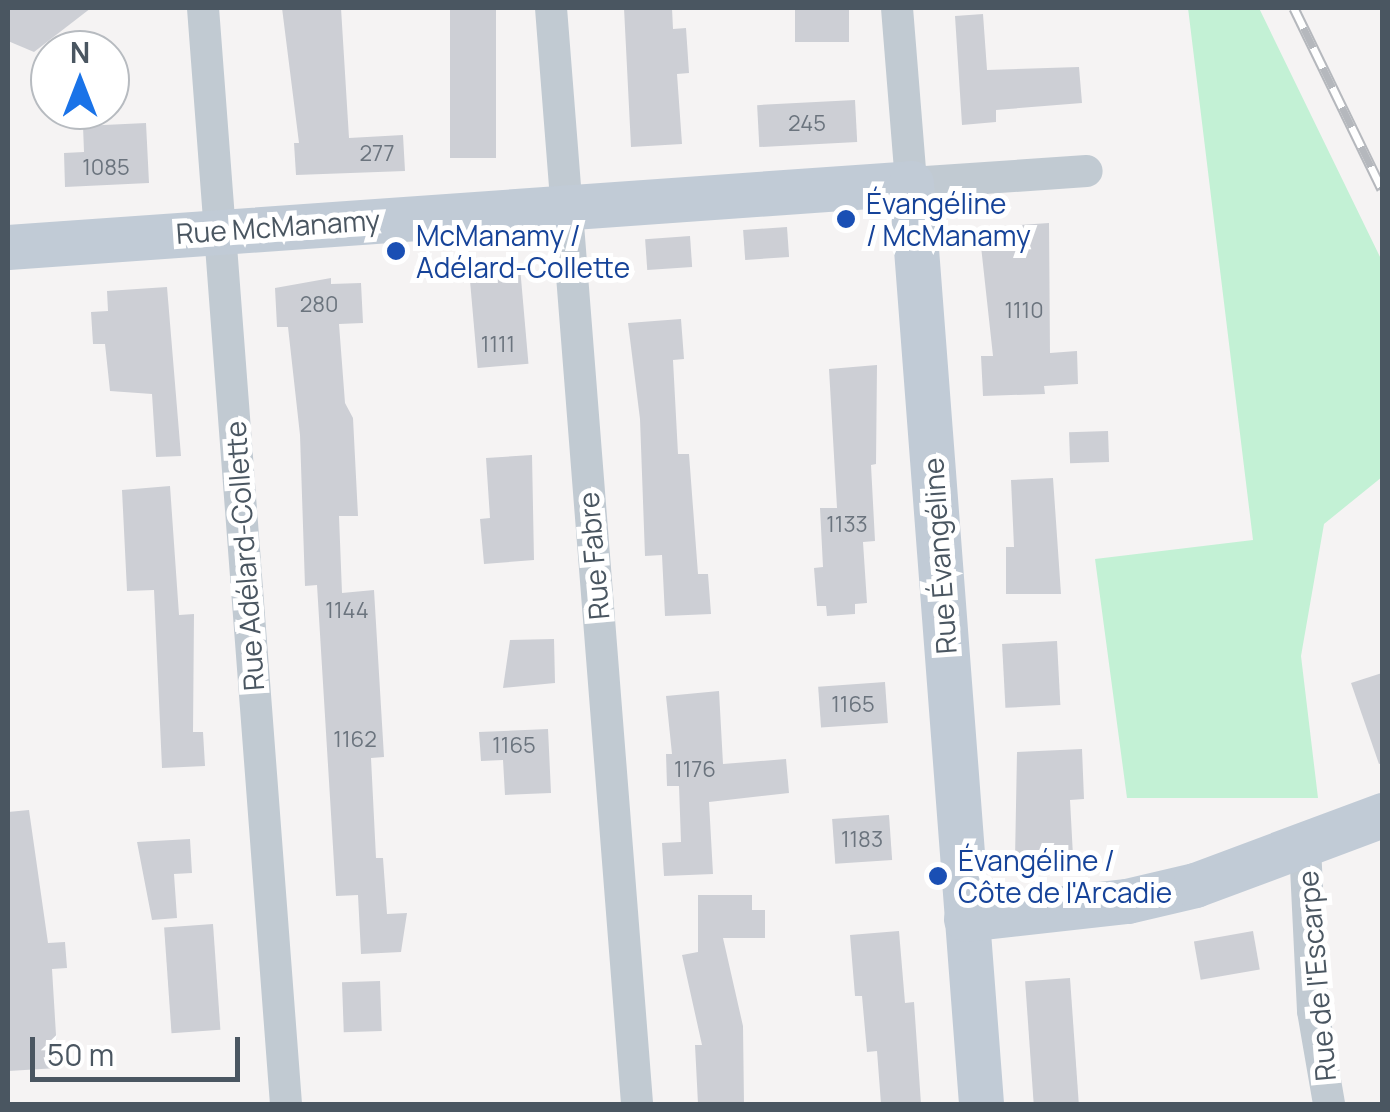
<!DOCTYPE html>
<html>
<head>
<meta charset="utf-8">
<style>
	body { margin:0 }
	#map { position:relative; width:1390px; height:1112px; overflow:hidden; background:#f5f3f3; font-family:Manrope,sans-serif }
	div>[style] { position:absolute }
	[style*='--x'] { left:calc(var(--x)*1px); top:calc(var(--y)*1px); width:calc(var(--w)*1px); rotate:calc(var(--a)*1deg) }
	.green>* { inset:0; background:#c3f1d5 }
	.building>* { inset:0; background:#cdcfd5; transform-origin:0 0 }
	.street>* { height:32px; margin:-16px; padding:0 16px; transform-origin:16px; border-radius:16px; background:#c1cad2 }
	.secondary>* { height:45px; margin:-22.5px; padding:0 22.5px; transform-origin:22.5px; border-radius:22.5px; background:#c1cbd6 }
	.rail>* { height:11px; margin-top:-5.5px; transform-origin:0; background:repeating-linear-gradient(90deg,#fff 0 22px,#b5b8bd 0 44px); box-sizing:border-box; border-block:2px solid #b5b8bd }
	.dots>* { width:28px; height:28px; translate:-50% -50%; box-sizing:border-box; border:5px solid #fff; border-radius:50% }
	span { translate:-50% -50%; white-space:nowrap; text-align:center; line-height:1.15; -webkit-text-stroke:10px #fff; paint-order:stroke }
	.number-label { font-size:22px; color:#6b747e }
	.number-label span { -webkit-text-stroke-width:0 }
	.transit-label { font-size:28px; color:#164399 }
	.left { translate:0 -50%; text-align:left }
	.street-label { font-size:28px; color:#4a5661 }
	.frame { position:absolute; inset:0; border:10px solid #4a5661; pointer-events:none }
	.north { position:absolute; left:30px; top:30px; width:100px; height:100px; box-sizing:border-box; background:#fff; border:2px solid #b7bbc0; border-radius:50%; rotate:0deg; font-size:28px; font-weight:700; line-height:40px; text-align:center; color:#4a5661 }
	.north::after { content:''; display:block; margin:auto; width:35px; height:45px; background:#1a73e8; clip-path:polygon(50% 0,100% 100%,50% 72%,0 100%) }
	.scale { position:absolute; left:30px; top:1037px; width:210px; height:45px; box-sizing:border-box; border:5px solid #4a5661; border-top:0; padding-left:12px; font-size:30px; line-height:35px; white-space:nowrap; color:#4a5661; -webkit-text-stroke:8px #fff; paint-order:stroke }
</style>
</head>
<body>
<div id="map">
	<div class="green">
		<div style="clip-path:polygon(1188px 8px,1259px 8px,1382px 261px,1382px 477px,1324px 524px,1301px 656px,1318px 798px,1127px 798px,1095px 559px,1253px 540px)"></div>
	</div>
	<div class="building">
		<div style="clip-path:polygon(8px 8px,91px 8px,34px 52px,8px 41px)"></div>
		<div style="clip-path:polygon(282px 8px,341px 8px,349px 138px,403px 135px,405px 171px,296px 175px,294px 143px,299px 143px)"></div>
		<div style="left:450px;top:8px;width:46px;height:150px"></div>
		<div style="clip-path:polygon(624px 8px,672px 8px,673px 29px,686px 28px,689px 73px,677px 74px,682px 144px,631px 147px)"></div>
		<div style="left:795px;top:8px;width:54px;height:34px"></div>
		<div style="clip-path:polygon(983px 14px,987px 70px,1079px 67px,1082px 103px,996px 110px,996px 122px,962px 125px,955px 16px)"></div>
		<div style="left:855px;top:100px;width:42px;height:98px;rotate:87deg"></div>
		<div style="clip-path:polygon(146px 123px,149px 183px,65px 187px,64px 153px,84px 152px,83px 126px)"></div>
		<div style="clip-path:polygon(1049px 223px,1050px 353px,1077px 351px,1078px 384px,1044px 386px,1045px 394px,983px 396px,981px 356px,993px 356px,979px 228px)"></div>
		<div style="left:787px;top:227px;width:30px;height:44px;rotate:86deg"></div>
		<div style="left:690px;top:236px;width:31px;height:45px;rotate:86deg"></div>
		<div style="left:520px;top:267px;width:97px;height:51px;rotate:85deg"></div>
		<div style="clip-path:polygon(331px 278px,331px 284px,361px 283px,363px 323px,339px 324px,345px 403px,353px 418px,358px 516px,339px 516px,342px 593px,374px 590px,384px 757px,371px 758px,376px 858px,383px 858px,387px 914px,407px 913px,401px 952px,361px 954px,358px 895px,336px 896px,317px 585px,305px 586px,300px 435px,288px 327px,277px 327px,275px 288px)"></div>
		<div style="clip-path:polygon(167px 287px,181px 456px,156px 457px,152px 394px,110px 391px,105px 344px,93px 344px,91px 312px,108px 311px,107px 291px)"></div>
		<div style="clip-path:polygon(681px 319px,684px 359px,673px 360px,678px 454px,689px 454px,698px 574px,708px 574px,711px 614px,665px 616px,662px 555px,645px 556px,640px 419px,628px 323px)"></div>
		<div style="clip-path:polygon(877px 365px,876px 464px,871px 465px,875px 541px,863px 542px,867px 603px,855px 604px,855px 614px,827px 616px,826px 606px,817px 606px,814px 568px,823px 567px,820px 508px,837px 508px,829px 369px)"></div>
		<div style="left:1108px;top:431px;width:31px;height:39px;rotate:88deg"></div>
		<div style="clip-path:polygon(532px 455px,534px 560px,484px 564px,480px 519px,490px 518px,486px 458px)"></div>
		<div style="clip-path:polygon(1053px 478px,1061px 594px,1006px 594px,1006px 547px,1014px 547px,1011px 480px)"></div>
		<div style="clip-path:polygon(170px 486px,179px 615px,194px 614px,193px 732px,203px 732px,205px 766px,162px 768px,154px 590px,127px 591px,122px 490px)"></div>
		<div style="clip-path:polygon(554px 639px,555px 683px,503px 688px,510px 640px)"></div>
		<div style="left:1057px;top:641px;width:64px;height:55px;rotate:87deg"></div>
		<div style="clip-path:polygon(1382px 673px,1382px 763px,1379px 764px,1351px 683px)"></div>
		<div style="left:885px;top:682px;width:41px;height:67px;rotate:86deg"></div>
		<div style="clip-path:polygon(719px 691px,723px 764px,786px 759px,789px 793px,709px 802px,713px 874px,664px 876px,662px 843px,681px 842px,679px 786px,667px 786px,666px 754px,672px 754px,666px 696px)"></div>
		<div style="clip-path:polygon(548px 729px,551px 793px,505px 795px,503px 760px,481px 761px,479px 732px)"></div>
		<div style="clip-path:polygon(1082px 749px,1084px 799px,1070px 800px,1073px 856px,1015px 859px,1017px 752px)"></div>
		<div style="clip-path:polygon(29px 810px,48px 943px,65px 942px,67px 968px,52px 969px,58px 1068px,8px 1071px,8px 812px)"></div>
		<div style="left:889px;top:815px;width:45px;height:57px;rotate:86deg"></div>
		<div style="clip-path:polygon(190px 839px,192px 873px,174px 874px,177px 918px,152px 920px,137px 842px)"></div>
		<div style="clip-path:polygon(698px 895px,752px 895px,752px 910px,765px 910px,765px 938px,723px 938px,743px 1026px,744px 1104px,698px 1104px,695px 1045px,702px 1045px,682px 955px,698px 952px)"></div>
		<div style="left:213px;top:924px;width:106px;height:49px;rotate:86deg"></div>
		<div style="clip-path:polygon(899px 931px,905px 1003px,914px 1002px,921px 1104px,881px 1104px,877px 1051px,867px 1052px,862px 996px,855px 996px,850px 935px)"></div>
		<div style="left:1253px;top:931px;width:39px;height:60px;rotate:80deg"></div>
		<div style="left:1070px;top:978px;width:126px;height:45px;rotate:86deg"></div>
		<div style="left:380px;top:981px;width:50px;height:38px;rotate:88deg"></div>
	</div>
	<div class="street">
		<div style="--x:203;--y:8;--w:1099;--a:85.67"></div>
		<div style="--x:551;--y:8;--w:1099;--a:85.51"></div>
		<div style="--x:897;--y:8;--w:176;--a:85.4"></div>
		<div style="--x:911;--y:183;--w:176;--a:-3.9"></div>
		<div style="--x:1305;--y:847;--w:164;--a:87.2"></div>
		<div style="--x:1313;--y:1011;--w:94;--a:80.2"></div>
	</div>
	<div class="secondary">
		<div style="--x:8;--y:247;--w:905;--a:-4.05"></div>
		<div style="--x:911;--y:183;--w:924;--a:85.65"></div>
		<div style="--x:966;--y:919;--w:162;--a:-6.4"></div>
		<div style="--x:1127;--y:901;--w:70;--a:-13.2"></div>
		<div style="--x:1195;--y:885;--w:200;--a:-20.5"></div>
	</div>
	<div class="rail">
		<div style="--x:1294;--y:8;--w:201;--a:64.1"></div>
	</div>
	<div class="dots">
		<div style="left:846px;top:219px;background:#1a4fb4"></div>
		<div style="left:396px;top:251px;background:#1a4fb4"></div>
		<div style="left:938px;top:876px;background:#1a4fb4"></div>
	</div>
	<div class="number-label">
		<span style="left:807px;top:124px">245</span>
		<span style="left:377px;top:154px">277</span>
		<span style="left:106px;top:168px">1085</span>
		<span style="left:319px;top:305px">280</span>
		<span style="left:1024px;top:311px">1110</span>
		<span style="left:498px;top:345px">1111</span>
		<span style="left:847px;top:525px">1133</span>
		<span style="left:347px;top:611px">1144</span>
		<span style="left:853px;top:705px">1165</span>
		<span style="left:355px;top:740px">1162</span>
		<span style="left:514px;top:746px">1165</span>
		<span style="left:695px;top:770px">1176</span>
		<span style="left:862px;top:840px">1183</span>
	</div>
	<div class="transit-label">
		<span class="left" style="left:866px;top:219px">Évangéline<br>/ McManamy</span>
		<span class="left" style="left:416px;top:251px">McManamy /<br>Adélard-Collette</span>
		<span class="left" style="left:958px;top:876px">Évangéline /<br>Côte de l'Arcadie</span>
	</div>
	<div class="street-label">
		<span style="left:278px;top:226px;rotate:-4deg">Rue McManamy</span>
		<span style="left:244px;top:556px;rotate:-94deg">Rue Adélard-Collette</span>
		<span style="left:593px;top:556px;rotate:-95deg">Rue Fabre</span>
		<span style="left:939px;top:556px;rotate:-94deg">Rue Évangéline</span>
		<span style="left:1316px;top:976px;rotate:-95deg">Rue de l'Escarpe</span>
	</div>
	<div class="frame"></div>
	<div class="north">N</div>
	<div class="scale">50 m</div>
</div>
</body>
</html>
